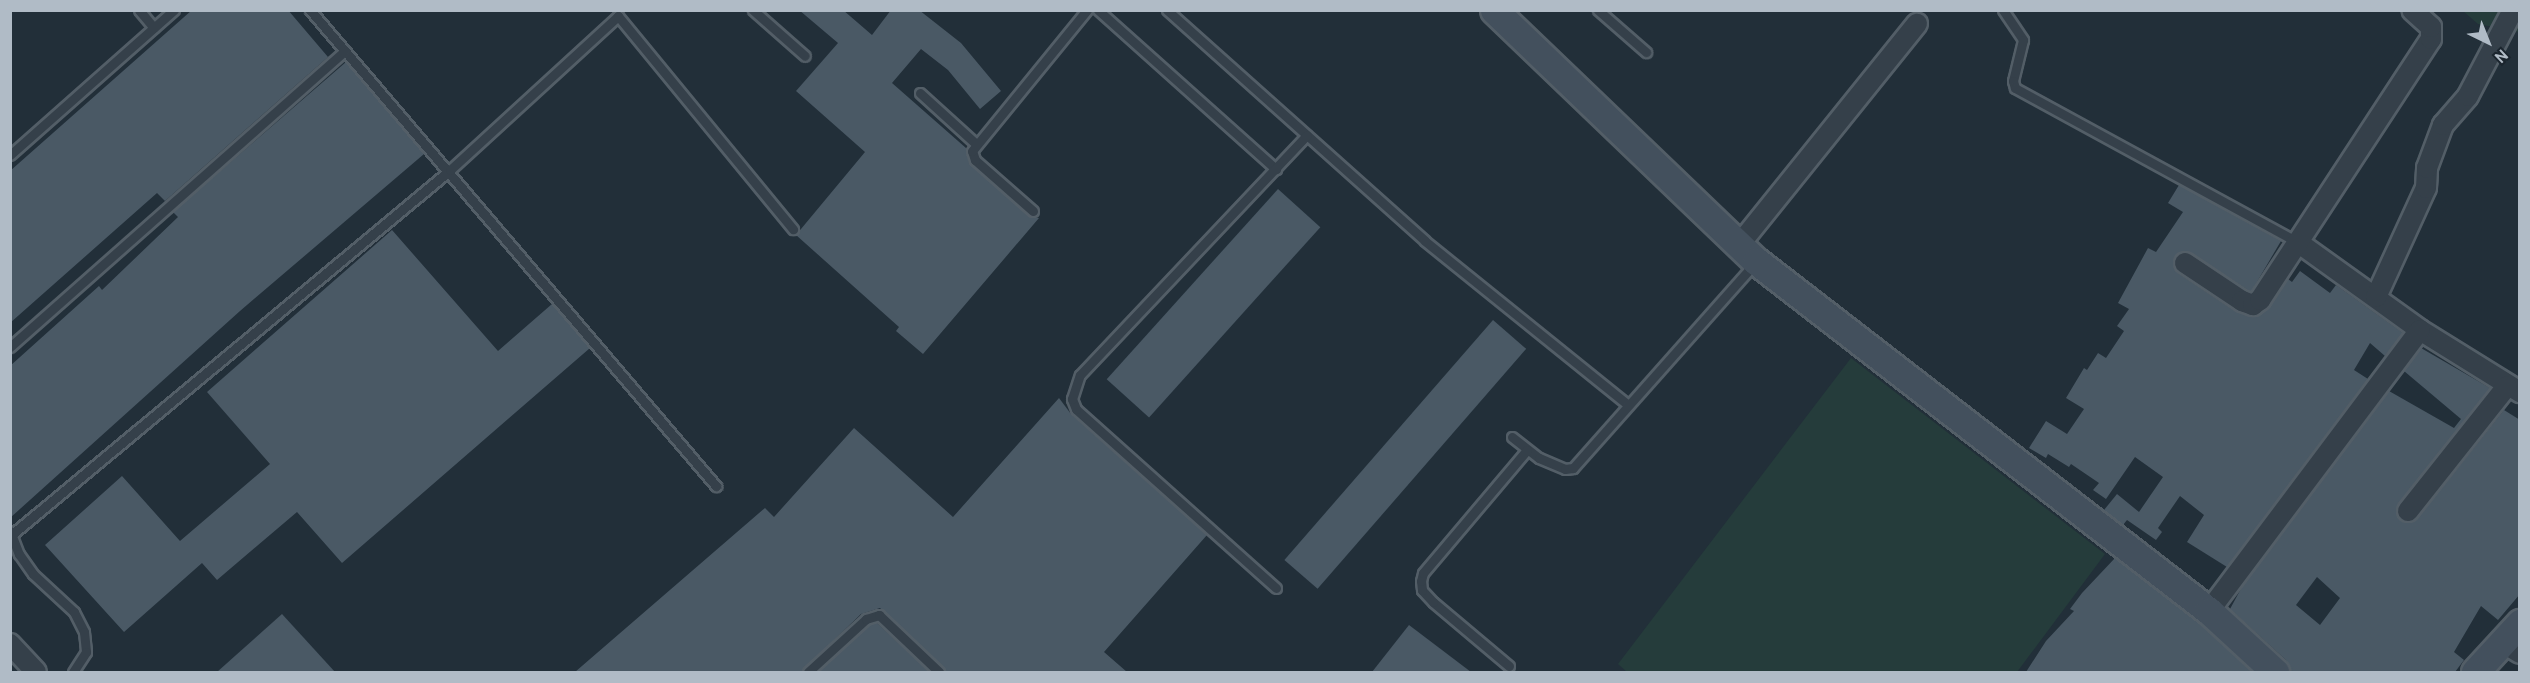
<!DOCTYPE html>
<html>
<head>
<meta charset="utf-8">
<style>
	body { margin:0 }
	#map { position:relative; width:2530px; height:683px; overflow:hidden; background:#222f39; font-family:Overpass,sans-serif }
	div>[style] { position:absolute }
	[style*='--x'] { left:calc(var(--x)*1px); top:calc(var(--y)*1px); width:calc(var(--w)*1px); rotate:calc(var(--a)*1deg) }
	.green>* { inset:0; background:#253c3b }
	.building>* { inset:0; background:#4a5965; transform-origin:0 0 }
	.roads { filter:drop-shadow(2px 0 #535e67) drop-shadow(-2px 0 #535e67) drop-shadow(0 2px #535e67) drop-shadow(0 -2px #535e67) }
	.lane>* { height:9px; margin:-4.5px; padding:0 4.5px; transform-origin:4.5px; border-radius:4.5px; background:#35404a }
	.street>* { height:20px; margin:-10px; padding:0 10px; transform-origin:10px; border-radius:10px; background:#35404a }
	.secondary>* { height:27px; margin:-13.5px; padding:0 13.5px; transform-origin:13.5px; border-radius:13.5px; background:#43505d }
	span { translate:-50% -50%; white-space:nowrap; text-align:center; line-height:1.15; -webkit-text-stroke:4.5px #1b252e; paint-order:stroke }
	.frame { position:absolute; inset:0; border:12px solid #b0bbc6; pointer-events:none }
	.north { position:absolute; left:2458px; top:12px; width:60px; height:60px; -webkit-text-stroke:4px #1b252e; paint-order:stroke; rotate:137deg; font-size:16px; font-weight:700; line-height:24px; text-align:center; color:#b0bbc6 }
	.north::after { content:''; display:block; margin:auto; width:21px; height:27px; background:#b0bbc6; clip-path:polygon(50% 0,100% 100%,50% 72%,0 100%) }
</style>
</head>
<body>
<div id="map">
	<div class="green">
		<div style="clip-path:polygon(2463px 11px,2519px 11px,2519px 32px,2478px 24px)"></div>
		<div style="clip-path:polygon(1851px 358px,2105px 554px,2017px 672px,1627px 672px,1618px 664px)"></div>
	</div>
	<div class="building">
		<div style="clip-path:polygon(192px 10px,288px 10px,328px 57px,165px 201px,157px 193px,10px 323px,10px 171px)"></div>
		<div style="clip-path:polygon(799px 10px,843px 10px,872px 35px,891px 10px,919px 10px,961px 43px,1001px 91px,980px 109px,948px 70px,921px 49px,892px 83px,966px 148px,971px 165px,1029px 216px,1039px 218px,923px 354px,896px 331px,899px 327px,796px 235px,865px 152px,796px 91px,838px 43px)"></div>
		<div style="clip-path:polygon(346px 62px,424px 154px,240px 311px,10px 518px,10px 366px,99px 286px,102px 290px,178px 217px,173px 212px)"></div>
		<div style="clip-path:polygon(2179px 185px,2281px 241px,2251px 292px,2191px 253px,2180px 252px,2175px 257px,2178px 273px,2235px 311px,2249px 316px,2260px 315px,2288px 279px,2292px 282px,2300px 271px,2330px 293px,2336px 285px,2403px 333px,2385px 356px,2370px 343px,2354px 370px,2368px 379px,2227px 567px,2187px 542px,2204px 515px,2180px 496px,2158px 528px,2162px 532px,2156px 540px,2127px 520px,2123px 525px,2104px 510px,2117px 494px,2139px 512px,2163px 477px,2135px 457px,2106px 499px,2093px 490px,2099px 483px,2071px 464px,2069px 467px,2048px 454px,2046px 458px,2029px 448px,2046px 421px,2067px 434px,2084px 409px,2066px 398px,2084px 368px,2087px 370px,2098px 353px,2106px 358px,2124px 331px,2117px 326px,2129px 309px,2118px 303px,2148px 248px,2156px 252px,2183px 212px,2168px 203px)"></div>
		<div style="left:1278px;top:189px;width:57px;height:256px;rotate:42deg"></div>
		<div style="clip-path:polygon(392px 230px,498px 351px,552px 304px,590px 348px,342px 563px,297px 512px,217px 580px,202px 563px,124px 632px,45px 545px,122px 476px,180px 541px,270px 464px,207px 392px)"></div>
		<div style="left:1493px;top:320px;width:44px;height:318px;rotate:41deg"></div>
		<div style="clip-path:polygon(evenodd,2421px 348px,2490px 388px,2399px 504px,2397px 516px,2407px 523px,2417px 519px,2504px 410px,2520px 420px,2520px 594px,2498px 620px,2481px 606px,2454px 652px,2464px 660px,2455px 672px,2290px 672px,2286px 660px,2230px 609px,2243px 585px,2389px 391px,2454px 428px,2461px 419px,2404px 371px,2421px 348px,2317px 577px,2340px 598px,2320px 625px,2296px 605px,2317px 577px)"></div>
		<div style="clip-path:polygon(1059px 398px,1071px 414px,1207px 535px,1104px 652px,1127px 672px,946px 672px,880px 608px,861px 614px,801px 672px,575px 672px,765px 508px,774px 517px,854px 428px,953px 517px)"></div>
		<div style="clip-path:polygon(2115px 558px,2199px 623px,2252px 672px,2026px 672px,2046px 641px,2074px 611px,2070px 609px,2082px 593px)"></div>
		<div style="clip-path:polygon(282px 614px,335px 672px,217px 672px)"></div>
		<div style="clip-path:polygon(877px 623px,930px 672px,817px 672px,869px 625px)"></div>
		<div style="clip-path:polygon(1409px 625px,1471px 672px,1372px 672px)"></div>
	</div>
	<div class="roads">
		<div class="lane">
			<div style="--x:139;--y:10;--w:23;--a:50"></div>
			<div style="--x:310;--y:10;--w:626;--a:49.54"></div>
			<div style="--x:753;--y:10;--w:69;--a:41.5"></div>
			<div style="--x:1098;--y:10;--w:239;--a:41.8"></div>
			<div style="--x:1167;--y:10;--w:346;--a:41.8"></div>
			<div style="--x:1425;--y:241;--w:261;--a:38.9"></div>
			<div style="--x:1598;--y:10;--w:64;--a:41.2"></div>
			<div style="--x:2003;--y:10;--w:36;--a:56"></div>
			<div style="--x:2023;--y:40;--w:42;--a:103.7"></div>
			<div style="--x:2013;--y:81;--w:7;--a:74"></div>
			<div style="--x:2015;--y:88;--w:324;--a:28.6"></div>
			<div style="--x:920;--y:93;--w:76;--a:42.3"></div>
			<div style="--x:10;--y:155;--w:219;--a:-41.5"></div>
			<div style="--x:1033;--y:211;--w:77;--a:-138.7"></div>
			<div style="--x:975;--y:160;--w:9;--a:-108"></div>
			<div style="--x:972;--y:151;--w:182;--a:-50.8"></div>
			<div style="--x:10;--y:347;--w:447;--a:-41.5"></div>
			<div style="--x:1512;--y:437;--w:34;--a:38"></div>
			<div style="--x:1539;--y:458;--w:28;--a:23"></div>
			<div style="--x:1565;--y:469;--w:8;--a:-7"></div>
			<div style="--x:1573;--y:468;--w:276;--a:-48.4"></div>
			<div style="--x:10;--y:531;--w:25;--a:69"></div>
			<div style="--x:19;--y:554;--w:24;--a:55"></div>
			<div style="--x:33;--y:574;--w:56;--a:42.8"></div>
			<div style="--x:74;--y:612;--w:22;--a:63"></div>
			<div style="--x:84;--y:632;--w:20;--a:84"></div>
			<div style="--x:86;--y:652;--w:24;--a:123"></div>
			<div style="--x:10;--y:536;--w:572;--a:-39.75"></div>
			<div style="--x:450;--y:170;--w:228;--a:-42.5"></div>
			<div style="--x:618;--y:16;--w:276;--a:50.6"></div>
			<div style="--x:1276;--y:588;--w:268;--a:-138.2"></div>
			<div style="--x:1076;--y:409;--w:11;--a:-112"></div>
			<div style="--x:1072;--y:399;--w:25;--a:-72"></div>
			<div style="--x:1080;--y:375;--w:330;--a:-46.6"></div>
			<div style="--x:1509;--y:666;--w:99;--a:-139.9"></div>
			<div style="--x:1433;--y:602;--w:16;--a:-133"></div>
			<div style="--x:1422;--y:590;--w:9;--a:-96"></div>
			<div style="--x:1421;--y:581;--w:8;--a:-76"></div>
			<div style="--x:1423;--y:573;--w:161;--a:-49.8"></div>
			<div style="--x:808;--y:672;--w:79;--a:-42.4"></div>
			<div style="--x:866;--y:619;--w:14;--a:-17"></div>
			<div style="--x:879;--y:615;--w:83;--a:43.5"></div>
		</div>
		<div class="street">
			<div style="--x:2299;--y:243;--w:149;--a:35.7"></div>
			<div style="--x:2420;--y:330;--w:118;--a:31.8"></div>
			<div style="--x:1739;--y:245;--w:284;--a:-51.2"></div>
			<div style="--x:2185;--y:263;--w:69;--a:33.7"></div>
			<div style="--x:2242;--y:301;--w:12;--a:20"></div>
			<div style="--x:2253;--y:305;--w:9;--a:-36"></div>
			<div style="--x:2260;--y:300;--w:312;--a:-56.8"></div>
			<div style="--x:2431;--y:39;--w:12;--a:-90"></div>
			<div style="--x:2431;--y:27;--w:25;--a:-138"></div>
			<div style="--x:2376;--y:297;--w:120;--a:-65.4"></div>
			<div style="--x:2426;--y:188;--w:20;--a:-87"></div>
			<div style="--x:2427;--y:168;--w:46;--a:-69.6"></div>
			<div style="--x:2443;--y:125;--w:38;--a:-49"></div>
			<div style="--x:2468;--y:96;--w:97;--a:-62.4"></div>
			<div style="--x:2408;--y:511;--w:159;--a:-51.6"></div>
			<div style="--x:2209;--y:611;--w:351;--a:-53.1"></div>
			<div style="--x:2502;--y:642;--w:21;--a:31"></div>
			<div style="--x:10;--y:644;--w:38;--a:47"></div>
		</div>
		<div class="secondary">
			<div style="--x:1494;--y:10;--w:363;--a:43.8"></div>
			<div style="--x:1756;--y:261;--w:572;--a:37.69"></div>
			<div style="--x:2209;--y:611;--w:90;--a:42.7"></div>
			<div style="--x:2475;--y:672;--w:67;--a:-47.4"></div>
		</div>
	</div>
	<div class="frame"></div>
	<div class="north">N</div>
</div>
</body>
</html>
